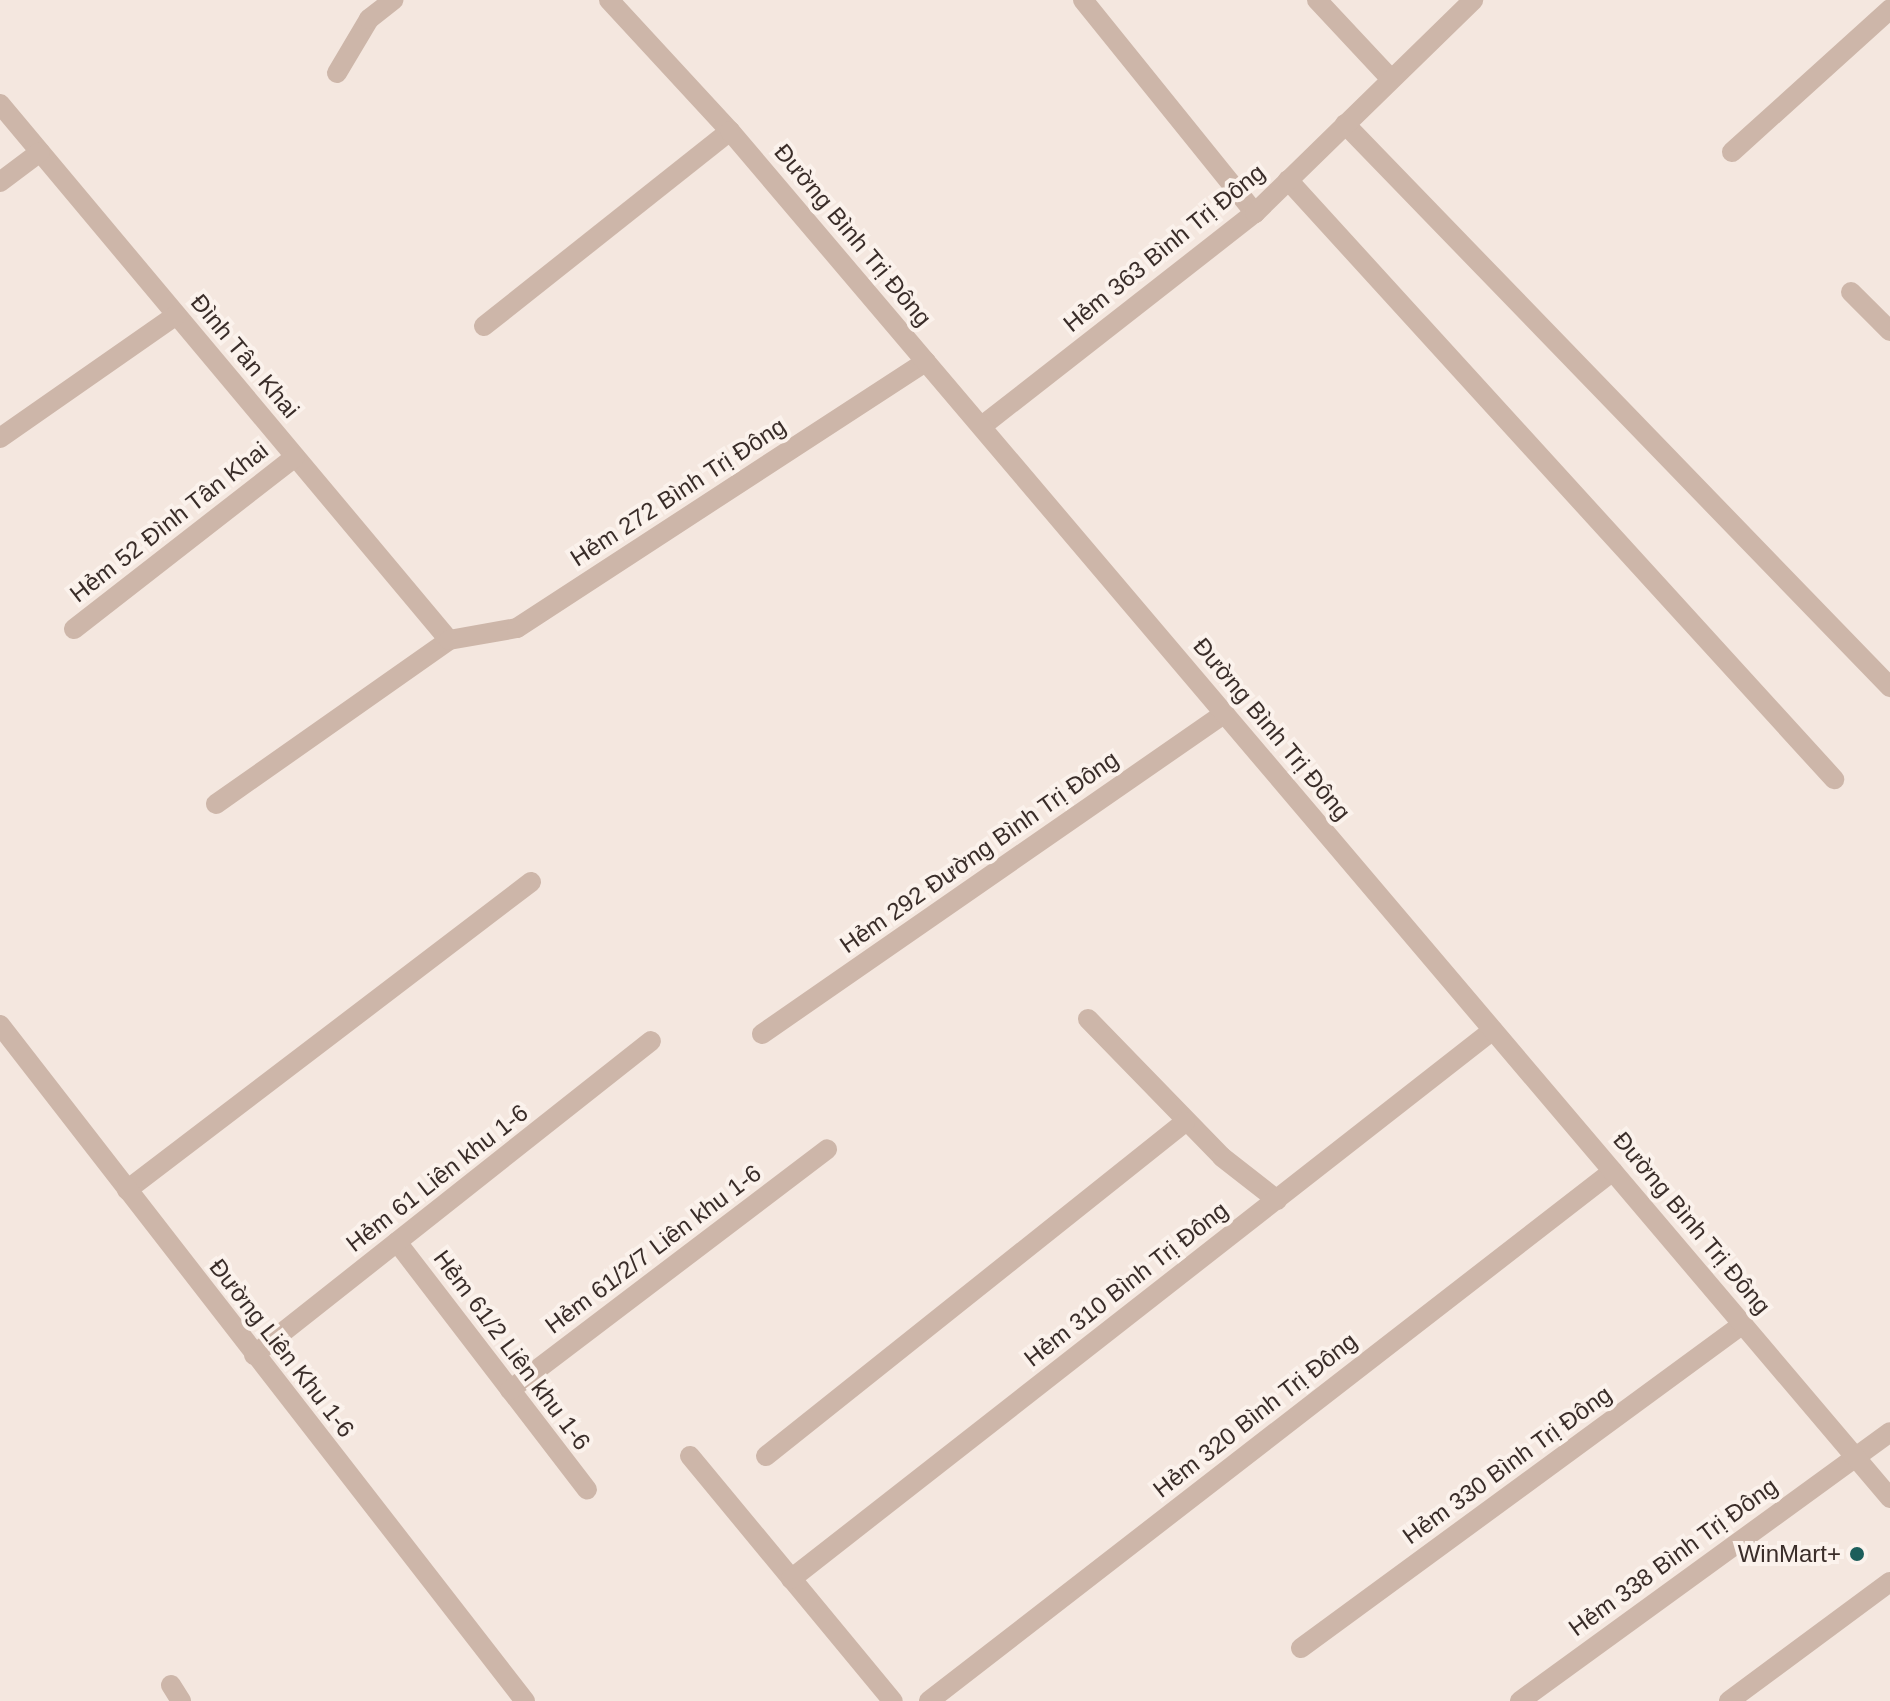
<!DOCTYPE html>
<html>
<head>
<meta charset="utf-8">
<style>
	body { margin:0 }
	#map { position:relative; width:1890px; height:1701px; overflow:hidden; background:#f4e7df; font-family:Helvetica,sans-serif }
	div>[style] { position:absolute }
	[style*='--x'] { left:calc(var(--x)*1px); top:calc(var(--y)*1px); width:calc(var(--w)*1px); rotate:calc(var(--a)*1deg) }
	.service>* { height:20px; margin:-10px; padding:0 10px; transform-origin:10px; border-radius:10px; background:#cdb6a9 }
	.minor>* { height:20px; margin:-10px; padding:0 10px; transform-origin:10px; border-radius:10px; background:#cdb6a9 }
	.tertiary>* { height:20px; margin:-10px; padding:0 10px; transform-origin:10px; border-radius:10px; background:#cdb6a9 }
	.dots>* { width:22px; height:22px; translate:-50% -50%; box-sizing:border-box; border:4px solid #fbf2ec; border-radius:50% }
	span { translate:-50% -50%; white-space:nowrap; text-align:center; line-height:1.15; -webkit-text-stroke:8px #fbf2ec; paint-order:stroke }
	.street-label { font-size:24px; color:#3a2d29 }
	.poi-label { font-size:24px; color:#3a2d29 }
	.right { translate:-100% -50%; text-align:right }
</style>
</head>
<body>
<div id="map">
	<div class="service">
		<div style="--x:1732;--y:152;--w:213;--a:-42.1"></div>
		<div style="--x:484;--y:326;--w:314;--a:-38.4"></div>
		<div style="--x:216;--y:804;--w:285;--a:-35.1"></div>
		<div style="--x:1088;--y:1019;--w:192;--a:45.8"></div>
		<div style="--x:1222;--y:1157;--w:70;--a:38"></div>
		<div style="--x:127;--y:1190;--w:508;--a:-37.32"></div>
		<div style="--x:397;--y:1242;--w:312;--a:52.5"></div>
		<div style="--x:254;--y:1355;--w:506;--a:-38.34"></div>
		<div style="--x:510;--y:1390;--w:398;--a:-37.2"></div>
		<div style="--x:690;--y:1456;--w:318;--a:50.4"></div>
		<div style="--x:766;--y:1456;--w:536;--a:-38.56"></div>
		<div style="--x:791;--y:1579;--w:891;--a:-38.03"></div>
		<div style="--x:171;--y:1685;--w:19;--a:58"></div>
		<div style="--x:929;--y:1701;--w:865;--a:-37.77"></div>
	</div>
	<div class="minor">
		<div style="--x:1083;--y:0;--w:274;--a:51.1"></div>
		<div style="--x:1317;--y:0;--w:108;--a:46.9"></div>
		<div style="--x:337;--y:73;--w:63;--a:-59.3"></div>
		<div style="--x:369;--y:19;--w:31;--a:-38"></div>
		<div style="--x:0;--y:104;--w:699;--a:50.05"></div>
		<div style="--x:449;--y:640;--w:69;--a:-10"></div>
		<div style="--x:517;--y:628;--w:488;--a:-33.1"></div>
		<div style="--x:1345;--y:124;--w:784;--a:45.93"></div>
		<div style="--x:1288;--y:180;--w:811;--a:47.65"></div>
		<div style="--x:0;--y:182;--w:50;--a:-36.9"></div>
		<div style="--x:1851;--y:292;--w:55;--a:45"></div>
		<div style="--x:982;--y:426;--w:346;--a:-38"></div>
		<div style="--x:1255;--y:213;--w:305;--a:-44.3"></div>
		<div style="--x:0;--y:438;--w:215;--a:-34.9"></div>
		<div style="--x:74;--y:629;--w:280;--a:-37.9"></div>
		<div style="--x:0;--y:1025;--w:856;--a:52.17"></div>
		<div style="--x:762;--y:1034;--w:563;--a:-34.73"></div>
		<div style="--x:1301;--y:1648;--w:548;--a:-36.24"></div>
		<div style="--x:1520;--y:1701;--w:457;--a:-36"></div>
		<div style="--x:1729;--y:1701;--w:200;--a:-36.5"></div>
	</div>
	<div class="tertiary">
		<div style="--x:609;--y:0;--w:178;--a:47.3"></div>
		<div style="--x:730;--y:131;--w:1793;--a:49.68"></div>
	</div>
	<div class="dots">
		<div style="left:1857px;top:1554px;background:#1c5e5b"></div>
	</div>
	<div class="street-label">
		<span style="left:853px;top:235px;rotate:50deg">Đường Bình Trị Đông</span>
		<span style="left:1164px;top:248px;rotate:-39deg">Hẻm 363 Bình Trị Đông</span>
		<span style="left:245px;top:356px;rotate:50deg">Đình Tân Khai</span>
		<span style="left:678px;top:492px;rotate:-33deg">Hẻm 272 Bình Trị Đông</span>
		<span style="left:169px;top:522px;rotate:-38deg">Hẻm 52 Đình Tân Khai</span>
		<span style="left:1272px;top:729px;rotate:50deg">Đường Bình Trị Đông</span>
		<span style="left:979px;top:852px;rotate:-35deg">Hẻm 292 Đường Bình Trị Đông</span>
		<span style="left:437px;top:1178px;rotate:-38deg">Hẻm 61 Liên khu 1-6</span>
		<span style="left:1692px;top:1223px;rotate:50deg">Đường Bình Trị Đông</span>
		<span style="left:653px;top:1249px;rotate:-37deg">Hẻm 61/2/7 Liên khu 1-6</span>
		<span style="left:1126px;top:1284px;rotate:-38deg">Hẻm 310 Bình Trị Đông</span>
		<span style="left:282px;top:1348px;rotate:52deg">Đường Liên Khu 1-6</span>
		<span style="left:512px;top:1350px;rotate:53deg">Hẻm 61/2 Liên khu 1-6</span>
		<span style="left:1255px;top:1415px;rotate:-38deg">Hẻm 320 Bình Trị Đông</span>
		<span style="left:1507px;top:1465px;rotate:-36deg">Hẻm 330 Bình Trị Đông</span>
		<span style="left:1673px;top:1557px;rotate:-36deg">Hẻm 338 Bình Trị Đông</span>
	</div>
	<div class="poi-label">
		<span class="right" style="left:1841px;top:1554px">WinMart+</span>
	</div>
</div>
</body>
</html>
